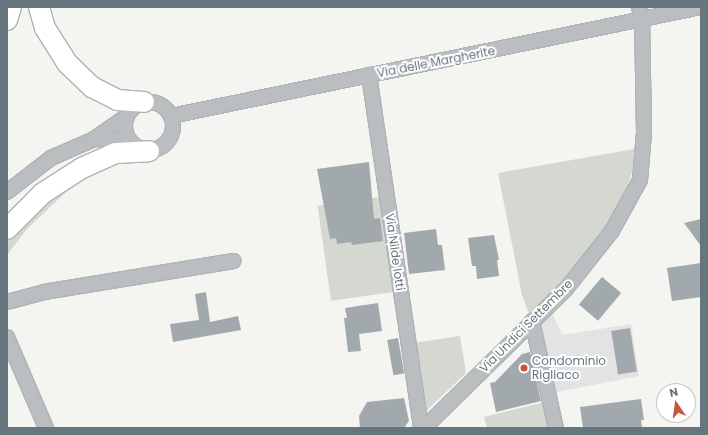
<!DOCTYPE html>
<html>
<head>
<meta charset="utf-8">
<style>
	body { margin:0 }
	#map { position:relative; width:708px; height:435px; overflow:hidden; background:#f4f4f1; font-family:Poppins,sans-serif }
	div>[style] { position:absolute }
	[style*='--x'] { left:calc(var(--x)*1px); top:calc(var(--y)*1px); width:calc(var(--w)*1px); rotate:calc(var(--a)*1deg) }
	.built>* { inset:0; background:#e2e3e2 }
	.green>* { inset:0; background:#d4d8d1; transform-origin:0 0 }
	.building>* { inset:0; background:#a2a9ad; transform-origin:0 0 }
	.roads { filter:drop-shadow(1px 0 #b0b3b6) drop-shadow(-1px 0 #b0b3b6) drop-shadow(0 1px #b0b3b6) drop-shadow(0 -1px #b0b3b6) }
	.minor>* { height:14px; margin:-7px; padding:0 7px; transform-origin:7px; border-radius:7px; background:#babec0 }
	.minor>.ring { margin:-7px; padding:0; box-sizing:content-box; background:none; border:14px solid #babec0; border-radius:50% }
	.highway>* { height:20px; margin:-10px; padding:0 10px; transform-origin:10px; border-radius:10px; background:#fff }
	.dots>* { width:11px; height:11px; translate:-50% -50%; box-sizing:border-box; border:2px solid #fff; border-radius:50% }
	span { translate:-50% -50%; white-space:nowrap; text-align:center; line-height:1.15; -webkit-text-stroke:4px #fff; paint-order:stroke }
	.street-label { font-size:12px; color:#67757e }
	.poi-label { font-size:12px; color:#67757e }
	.left { translate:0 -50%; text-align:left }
	.frame { position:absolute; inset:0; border:8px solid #67757e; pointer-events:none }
	.north { position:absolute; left:656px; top:383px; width:40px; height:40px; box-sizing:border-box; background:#fff; border:1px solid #c2c8cb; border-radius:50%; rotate:347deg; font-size:11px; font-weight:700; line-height:16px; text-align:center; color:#67757e }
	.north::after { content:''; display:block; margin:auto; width:14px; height:18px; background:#cb543b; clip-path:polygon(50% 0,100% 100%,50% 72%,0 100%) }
</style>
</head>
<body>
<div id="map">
	<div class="built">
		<div style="clip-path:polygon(545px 300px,563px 335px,631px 324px,639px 376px,552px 393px,543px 336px,529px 314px)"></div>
	</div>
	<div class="green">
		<div style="clip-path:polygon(634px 149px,633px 169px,627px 187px,605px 230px,564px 281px,529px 314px,522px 295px,498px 173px)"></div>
		<div style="clip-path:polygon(102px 168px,66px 192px,27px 229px,7px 255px,7px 239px,57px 190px)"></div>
		<div style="left:380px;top:197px;width:96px;height:63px;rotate:82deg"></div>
		<div style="clip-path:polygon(460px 336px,466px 373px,423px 414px,413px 343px)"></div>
		<div style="clip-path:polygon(545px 402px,550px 428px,487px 428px,484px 417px)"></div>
	</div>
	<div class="building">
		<div style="clip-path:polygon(369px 162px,374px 219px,380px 218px,383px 241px,352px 245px,351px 242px,337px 244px,336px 238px,330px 239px,317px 169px)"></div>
		<div style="clip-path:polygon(701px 219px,701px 246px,684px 223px)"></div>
		<div style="clip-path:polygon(436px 229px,438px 245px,442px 245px,445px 270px,409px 274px,404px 233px)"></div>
		<div style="clip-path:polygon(494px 235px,499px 260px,497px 260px,499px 276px,477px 279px,476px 266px,472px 266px,468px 238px)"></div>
		<div style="clip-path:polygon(701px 263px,701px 297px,672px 301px,667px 268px)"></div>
		<div style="left:602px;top:277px;width:25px;height:36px;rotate:40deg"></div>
		<div style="clip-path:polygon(206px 292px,210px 322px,238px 316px,241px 330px,173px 342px,170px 324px,199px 320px,195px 294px)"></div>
		<div style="clip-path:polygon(378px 303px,382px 331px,359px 334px,361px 351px,348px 352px,344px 318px,347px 318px,345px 308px)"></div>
		<div style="left:630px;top:328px;width:44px;height:19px;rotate:81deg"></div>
		<div style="left:398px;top:338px;width:36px;height:11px;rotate:80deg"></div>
		<div style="clip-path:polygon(530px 352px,541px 401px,496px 412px,490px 383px,495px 382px,522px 354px)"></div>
		<div style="clip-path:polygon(404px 398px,409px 421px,404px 428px,360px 428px,359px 416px,367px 402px)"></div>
		<div style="clip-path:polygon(641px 399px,644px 420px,641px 420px,642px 428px,583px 428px,580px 407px)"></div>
	</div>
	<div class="roads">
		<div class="minor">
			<div style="--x:369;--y:75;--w:357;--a:81.6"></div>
			<div class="ring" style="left:125px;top:102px;width:34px;height:34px"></div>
			<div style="--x:171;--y:116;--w:541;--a:-11.62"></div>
			<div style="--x:94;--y:139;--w:34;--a:2"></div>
			<div style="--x:7;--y:192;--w:56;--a:-37.7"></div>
			<div style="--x:51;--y:158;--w:47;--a:-23.8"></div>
			<div style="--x:94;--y:139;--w:39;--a:-35"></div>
			<div style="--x:7;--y:302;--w:38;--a:-15"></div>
			<div style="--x:44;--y:292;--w:192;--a:-9.3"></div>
			<div style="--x:532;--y:321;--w:110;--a:77.4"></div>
			<div style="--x:7;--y:337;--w:99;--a:66.8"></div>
			<div style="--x:424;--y:428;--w:199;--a:-44.4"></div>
			<div style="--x:566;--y:289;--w:74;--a:-51.6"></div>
			<div style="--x:612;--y:231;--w:58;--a:-61.2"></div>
			<div style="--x:640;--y:180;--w:48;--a:-85.2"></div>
			<div style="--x:644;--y:132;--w:111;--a:-91"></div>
			<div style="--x:642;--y:21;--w:14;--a:-102"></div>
		</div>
		<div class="highway">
			<div style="--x:39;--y:7;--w:22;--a:74"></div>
			<div style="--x:45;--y:28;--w:41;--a:57.8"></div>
			<div style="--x:67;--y:63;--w:35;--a:44"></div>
			<div style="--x:92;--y:87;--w:28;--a:27"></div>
			<div style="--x:117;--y:100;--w:27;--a:4"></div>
			<div style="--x:7;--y:20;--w:14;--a:-73"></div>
			<div style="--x:7;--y:229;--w:51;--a:-45"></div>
			<div style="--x:43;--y:193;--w:46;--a:-32.7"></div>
			<div style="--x:82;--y:168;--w:37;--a:-24"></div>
			<div style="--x:116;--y:153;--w:33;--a:-3"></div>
		</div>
	</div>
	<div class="dots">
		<div style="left:524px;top:368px;background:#cb543b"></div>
	</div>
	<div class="street-label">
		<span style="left:436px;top:62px;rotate:-11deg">Via delle Margherite</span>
		<span style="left:395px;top:252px;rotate:82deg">Via Nilde Iotti</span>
		<span style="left:526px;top:326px;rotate:-45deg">Via Undici Settembre</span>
	</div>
	<div class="poi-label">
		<span class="left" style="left:532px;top:368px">Condominio<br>Rigliaco</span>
	</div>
	<div class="frame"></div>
	<div class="north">N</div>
</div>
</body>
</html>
